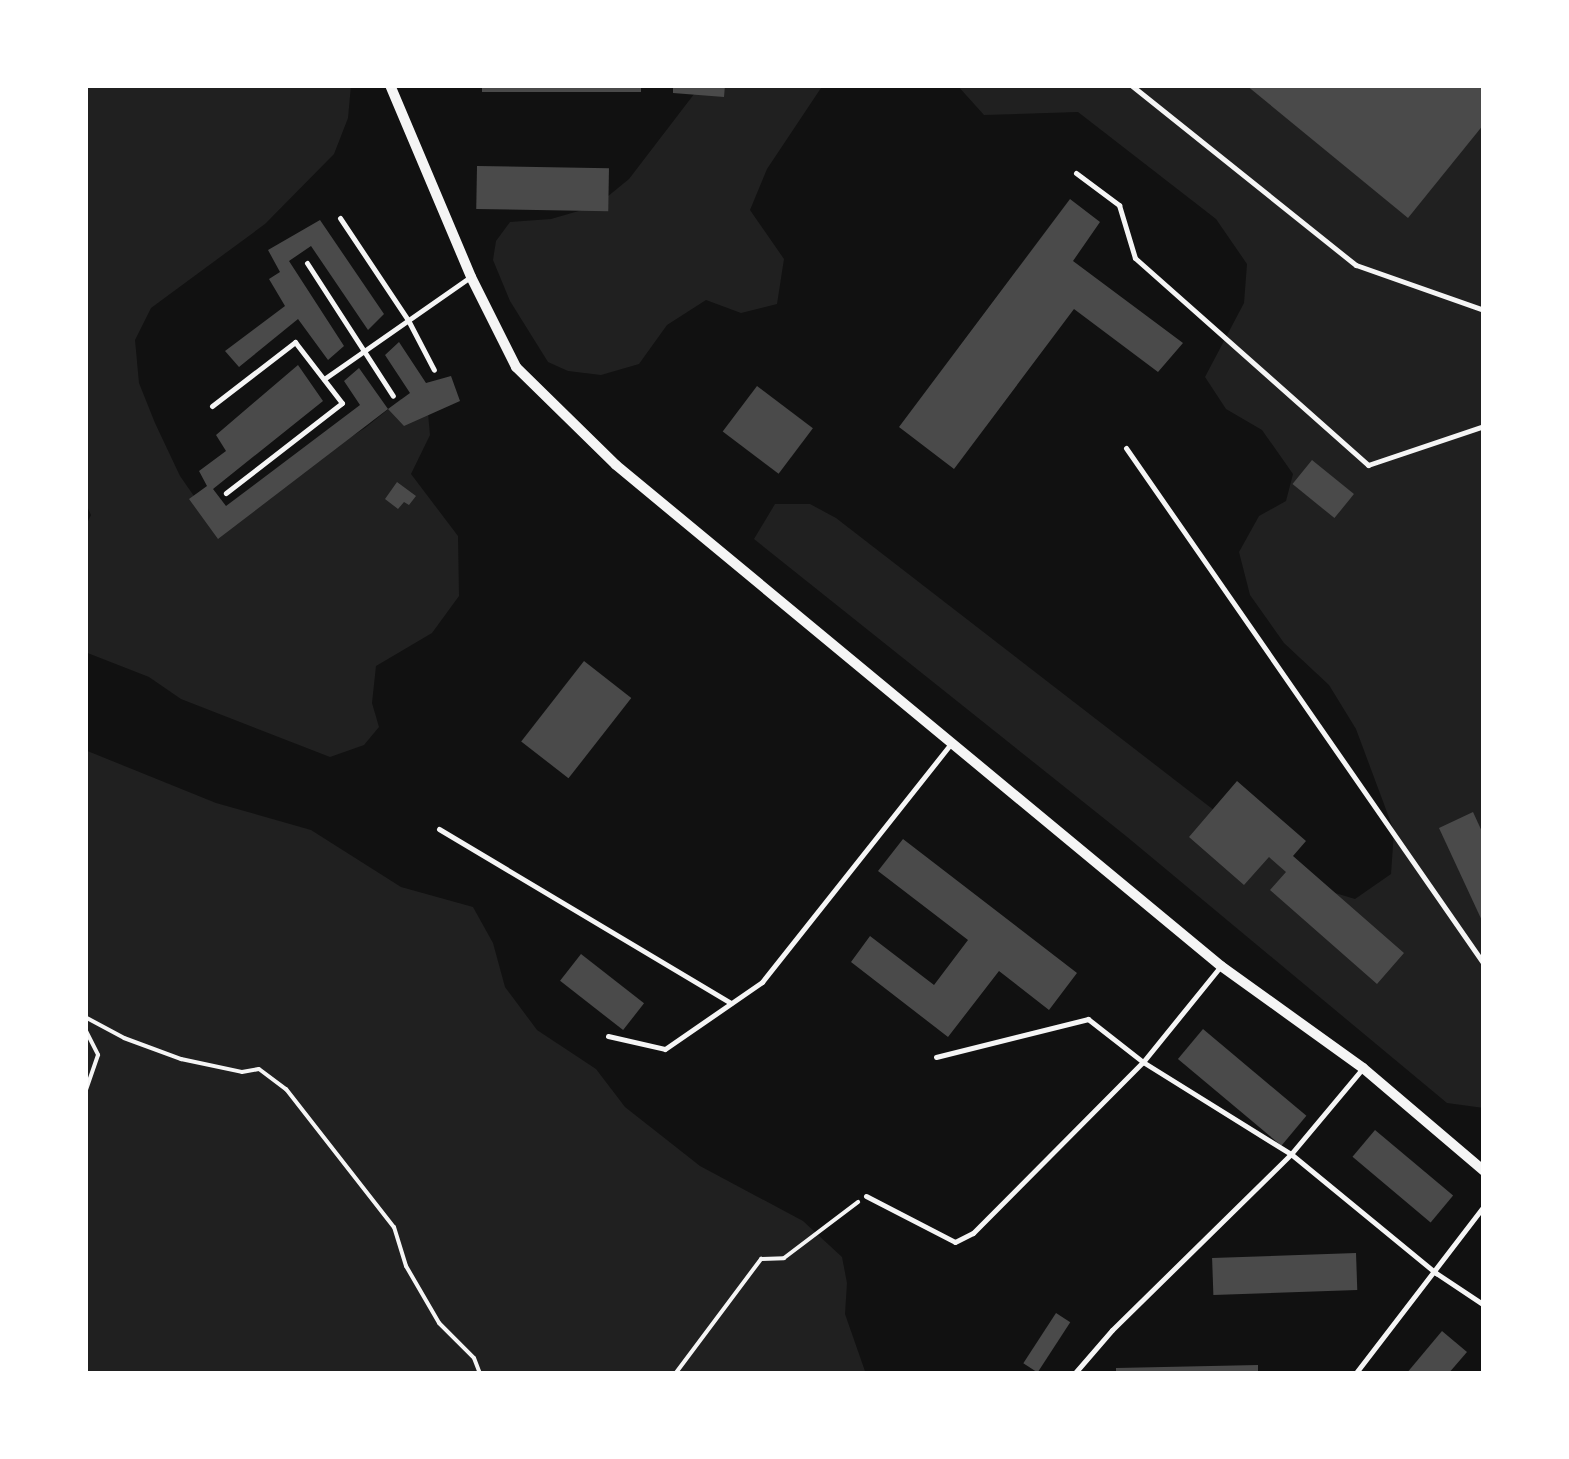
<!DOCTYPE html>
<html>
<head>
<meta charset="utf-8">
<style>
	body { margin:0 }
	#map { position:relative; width:1569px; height:1459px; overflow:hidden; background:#111; font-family:"DejaVu Sans",sans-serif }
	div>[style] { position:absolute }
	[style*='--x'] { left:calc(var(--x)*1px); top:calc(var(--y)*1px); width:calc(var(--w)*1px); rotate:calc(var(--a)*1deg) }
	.green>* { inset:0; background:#202020 }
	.building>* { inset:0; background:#4a4a4a; transform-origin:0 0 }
	.path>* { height:4px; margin:-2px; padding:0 2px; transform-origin:2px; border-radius:2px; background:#f5f5f5 }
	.service>* { height:5px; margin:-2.5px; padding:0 2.5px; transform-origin:2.5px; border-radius:2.5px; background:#f5f5f5 }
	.minor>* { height:10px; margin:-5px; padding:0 5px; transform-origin:5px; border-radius:5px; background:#f5f5f5 }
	span { translate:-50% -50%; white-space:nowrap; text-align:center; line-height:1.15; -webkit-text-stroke:8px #fff; paint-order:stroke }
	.frame { position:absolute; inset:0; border:88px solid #fff; pointer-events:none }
</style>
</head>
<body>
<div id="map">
	<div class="green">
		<div style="clip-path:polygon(85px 85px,351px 85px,348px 118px,334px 154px,265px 224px,151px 308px,135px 340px,139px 383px,155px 423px,180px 476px,203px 509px,234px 511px,365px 428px,401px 399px,428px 413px,430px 435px,411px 474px,458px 536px,459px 596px,432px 633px,376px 666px,372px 703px,379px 727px,364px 745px,330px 757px,181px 699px,149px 677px,85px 652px,85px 527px,91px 515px,85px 502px)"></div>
		<div style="clip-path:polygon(701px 85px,823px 85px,767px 169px,750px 210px,784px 259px,777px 304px,741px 313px,706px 300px,667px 325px,639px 364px,601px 375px,568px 371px,548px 362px,510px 301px,493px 260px,496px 241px,510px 222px,551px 219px,596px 206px,629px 179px)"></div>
		<div style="clip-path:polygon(957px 85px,1484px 85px,1484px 1108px,1447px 1103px,1126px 836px,754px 539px,775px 504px,810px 504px,836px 518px,1312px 886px,1355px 899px,1391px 874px,1394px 831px,1356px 729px,1329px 685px,1284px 643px,1250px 595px,1239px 552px,1259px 516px,1286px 501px,1293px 474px,1262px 430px,1226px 409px,1205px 377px,1244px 303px,1247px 264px,1216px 219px,1078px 112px,984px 115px)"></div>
		<div style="clip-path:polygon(85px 750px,216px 803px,311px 830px,401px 887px,473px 907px,493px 943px,505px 987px,537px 1030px,596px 1069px,625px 1107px,700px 1166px,803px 1221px,842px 1257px,847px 1283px,845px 1314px,866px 1374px,85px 1374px)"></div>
	</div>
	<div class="building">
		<div style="left:482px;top:85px;width:159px;height:7px"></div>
		<div style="clip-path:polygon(673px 85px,725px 85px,724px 97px,673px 93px)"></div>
		<div style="clip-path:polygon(1246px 85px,1484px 85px,1484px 124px,1408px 218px)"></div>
		<div style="left:477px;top:166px;width:132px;height:43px;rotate:1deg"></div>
		<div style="clip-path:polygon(1070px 199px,1100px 222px,1073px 261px,1183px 343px,1158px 372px,1074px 309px,954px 469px,899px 427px)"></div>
		<div style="clip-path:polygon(320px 220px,384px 314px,368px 330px,311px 246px,289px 261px,344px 346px,328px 360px,298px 319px,239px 367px,225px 351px,285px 306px,269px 279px,280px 272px,268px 250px)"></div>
		<div style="clip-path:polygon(399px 342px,426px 383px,451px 376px,460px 401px,404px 426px,388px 409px,410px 393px,385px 355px)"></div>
		<div style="clip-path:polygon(298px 365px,323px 401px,213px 489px,226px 506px,360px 405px,344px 381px,359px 368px,388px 409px,218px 539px,189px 499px,207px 486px,199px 471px,226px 451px,216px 435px)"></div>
		<div style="left:757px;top:386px;width:70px;height:57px;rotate:37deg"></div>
		<div style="left:1312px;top:460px;width:54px;height:31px;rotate:39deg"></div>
		<div style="clip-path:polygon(397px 482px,416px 496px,409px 505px,404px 502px,398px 509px,385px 499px)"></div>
		<div style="left:584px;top:661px;width:60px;height:102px;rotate:38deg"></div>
		<div style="clip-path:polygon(1237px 781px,1306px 841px,1293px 856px,1404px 953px,1377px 984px,1270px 890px,1286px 872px,1269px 857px,1244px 885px,1189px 837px)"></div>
		<div style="clip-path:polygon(1473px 812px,1484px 836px,1484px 925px,1439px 828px)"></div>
		<div style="clip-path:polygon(903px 839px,1077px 973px,1049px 1010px,999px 971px,948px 1037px,851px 962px,870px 936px,934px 985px,968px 940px,878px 871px)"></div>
		<div style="left:581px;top:954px;width:80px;height:34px;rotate:38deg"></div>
		<div style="left:1203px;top:1029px;width:135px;height:39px;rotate:40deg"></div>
		<div style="left:1375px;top:1130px;width:102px;height:35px;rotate:40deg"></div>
		<div style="left:1356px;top:1253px;width:37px;height:144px;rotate:88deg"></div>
		<div style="left:1056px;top:1313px;width:17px;height:60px;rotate:33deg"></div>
		<div style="clip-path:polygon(1442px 1331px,1467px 1352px,1448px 1374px,1406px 1374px)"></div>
		<div style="clip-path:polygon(1258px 1365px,1258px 1374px,1116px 1374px,1116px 1368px)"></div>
	</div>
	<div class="path">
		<div style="--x:85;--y:1017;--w:44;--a:28.3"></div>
		<div style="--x:124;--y:1038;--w:61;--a:20.2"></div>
		<div style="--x:181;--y:1059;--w:62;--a:12"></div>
		<div style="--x:242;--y:1072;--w:17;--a:-10"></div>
		<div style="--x:259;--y:1069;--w:34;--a:37"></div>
		<div style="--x:286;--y:1089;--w:175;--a:52"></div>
		<div style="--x:394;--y:1227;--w:41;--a:72.9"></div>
		<div style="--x:406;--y:1266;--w:66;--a:59.9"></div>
		<div style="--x:439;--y:1323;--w:49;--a:45"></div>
		<div style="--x:474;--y:1358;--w:17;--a:69"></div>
		<div style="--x:85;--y:1029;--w:29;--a:63"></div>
		<div style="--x:98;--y:1055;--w:39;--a:109"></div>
		<div style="--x:675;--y:1374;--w:144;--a:-53.2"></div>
		<div style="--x:761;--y:1259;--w:23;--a:-2"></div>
		<div style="--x:784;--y:1258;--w:93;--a:-37.1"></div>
	</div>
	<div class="service">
		<div style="--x:1131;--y:85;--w:288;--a:38.7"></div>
		<div style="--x:1356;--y:265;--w:136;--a:19.4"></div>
		<div style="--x:1076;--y:173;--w:54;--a:36.7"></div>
		<div style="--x:1119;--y:205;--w:55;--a:73.2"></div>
		<div style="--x:1135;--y:258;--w:312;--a:41.6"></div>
		<div style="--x:1368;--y:465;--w:122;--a:-18.6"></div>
		<div style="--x:340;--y:218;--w:123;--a:56.3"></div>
		<div style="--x:408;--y:320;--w:56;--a:62.5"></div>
		<div style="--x:307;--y:263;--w:158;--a:57.1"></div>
		<div style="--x:324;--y:379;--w:177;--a:-34.9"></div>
		<div style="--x:212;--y:406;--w:105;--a:-37.6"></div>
		<div style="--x:295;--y:342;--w:77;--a:52.4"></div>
		<div style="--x:342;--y:403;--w:147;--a:142.2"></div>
		<div style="--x:1126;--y:448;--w:628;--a:55.25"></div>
		<div style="--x:439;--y:829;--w:340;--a:30.8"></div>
		<div style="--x:608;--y:1036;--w:58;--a:12.8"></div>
		<div style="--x:665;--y:1049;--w:118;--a:-34.6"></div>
		<div style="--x:762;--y:982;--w:303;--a:-51.6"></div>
		<div style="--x:936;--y:1057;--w:157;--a:-14"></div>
		<div style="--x:1088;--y:1019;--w:70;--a:38"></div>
		<div style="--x:1143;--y:1062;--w:174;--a:31.9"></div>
		<div style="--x:1291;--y:1154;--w:188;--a:39.4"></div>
		<div style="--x:1436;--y:1273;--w:58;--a:33.7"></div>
		<div style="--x:866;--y:1196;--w:100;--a:27.3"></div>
		<div style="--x:955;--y:1242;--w:20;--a:-27"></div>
		<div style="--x:973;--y:1233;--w:241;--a:-45.2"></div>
		<div style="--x:1143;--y:1062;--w:121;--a:-51"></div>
		<div style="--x:1074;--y:1374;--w:58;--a:-49.2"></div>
		<div style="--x:1112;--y:1330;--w:251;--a:-44.5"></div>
		<div style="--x:1291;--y:1154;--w:112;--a:-50.1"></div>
		<div style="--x:1355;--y:1374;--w:212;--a:-52.5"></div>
	</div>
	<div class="minor">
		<div style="--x:390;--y:85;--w:208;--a:67.1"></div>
		<div style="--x:471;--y:277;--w:101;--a:63.4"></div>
		<div style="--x:516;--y:367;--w:140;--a:44.4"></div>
		<div style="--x:616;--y:465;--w:786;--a:39.63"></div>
		<div style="--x:1221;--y:966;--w:175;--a:35.7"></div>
		<div style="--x:1363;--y:1068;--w:159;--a:40.4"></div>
	</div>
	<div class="frame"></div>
</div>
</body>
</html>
